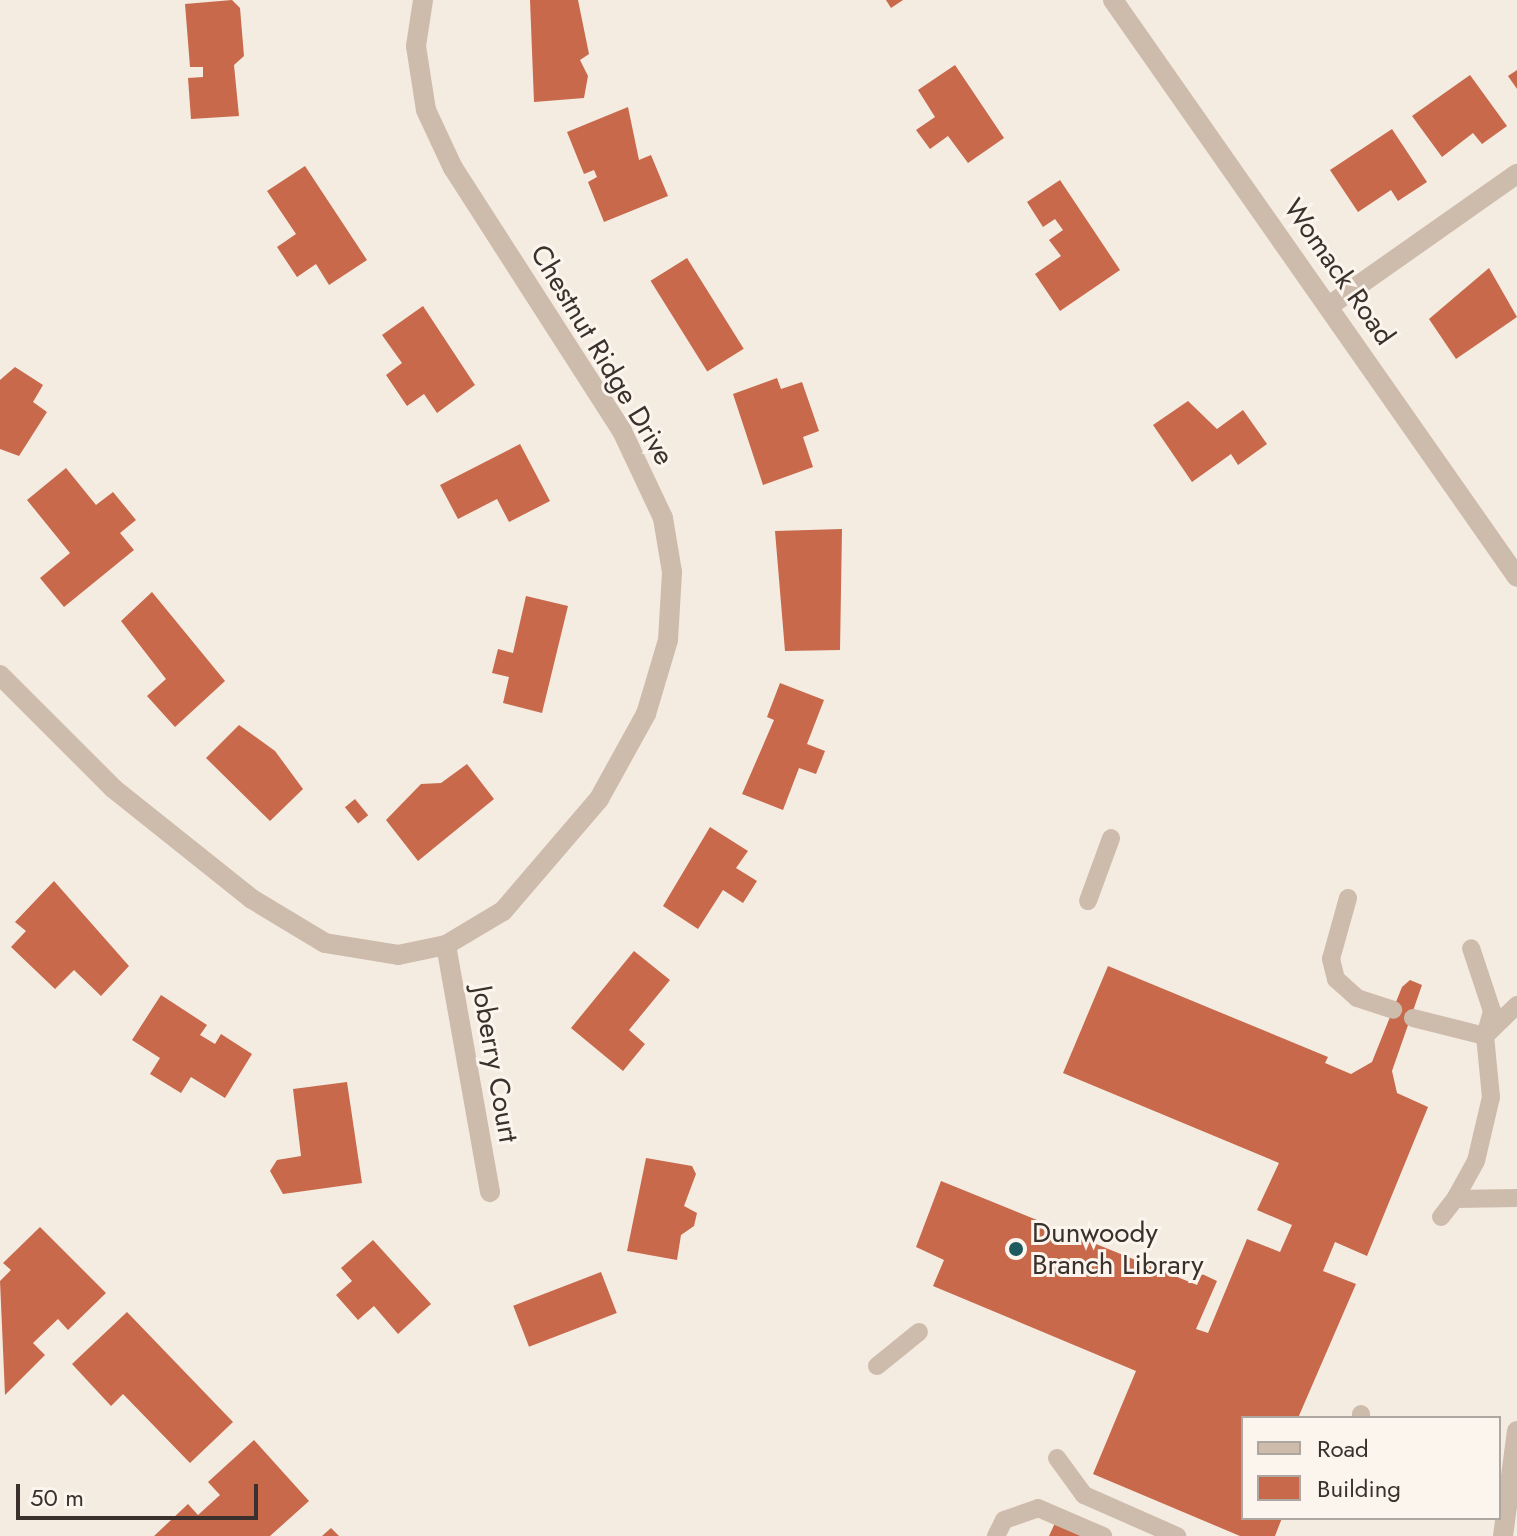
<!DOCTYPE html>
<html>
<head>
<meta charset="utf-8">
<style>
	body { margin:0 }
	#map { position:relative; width:1517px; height:1536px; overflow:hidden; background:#f4ebe1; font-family:Jost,sans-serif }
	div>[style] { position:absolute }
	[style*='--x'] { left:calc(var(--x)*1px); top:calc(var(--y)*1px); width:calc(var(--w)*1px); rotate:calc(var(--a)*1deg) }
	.building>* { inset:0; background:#c8694b; transform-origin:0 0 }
	.service>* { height:18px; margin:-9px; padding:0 9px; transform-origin:9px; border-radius:9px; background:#cdbbac }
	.minor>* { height:20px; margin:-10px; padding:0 10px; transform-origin:10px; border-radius:10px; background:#cdbbac }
	.tertiary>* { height:20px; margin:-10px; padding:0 10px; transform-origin:10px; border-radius:10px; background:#cdbbac }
	.dots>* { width:22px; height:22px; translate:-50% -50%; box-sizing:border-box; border:4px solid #fbf5ee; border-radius:50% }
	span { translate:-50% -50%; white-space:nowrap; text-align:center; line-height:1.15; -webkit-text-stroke:6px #fbf5ee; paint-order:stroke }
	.street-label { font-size:28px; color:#3b302b }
	.poi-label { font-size:28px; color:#3b302b }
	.left { translate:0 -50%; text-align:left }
	.legend { position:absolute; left:1241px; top:1416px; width:260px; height:104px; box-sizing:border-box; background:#fbf5ee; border:2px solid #aea6a0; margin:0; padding:10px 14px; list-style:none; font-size:24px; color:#3b302b }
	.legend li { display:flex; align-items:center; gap:16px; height:40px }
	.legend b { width:40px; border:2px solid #aea6a0 }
	.scale { position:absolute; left:16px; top:1484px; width:242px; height:36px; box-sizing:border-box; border:4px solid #3b302b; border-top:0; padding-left:10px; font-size:24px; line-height:28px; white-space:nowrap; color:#3b302b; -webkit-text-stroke:6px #fbf5ee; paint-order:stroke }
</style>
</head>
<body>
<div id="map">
	<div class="building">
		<div style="clip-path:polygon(232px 0,240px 8px,244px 56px,234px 65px,239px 116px,191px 119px,188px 78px,203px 77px,203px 67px,190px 67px,185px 4px)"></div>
		<div style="clip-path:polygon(530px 0,578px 0,589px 54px,580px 60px,588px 76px,584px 98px,534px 102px)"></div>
		<div style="clip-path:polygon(886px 0,903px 0,891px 8px)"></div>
		<div style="clip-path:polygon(955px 65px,1004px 138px,968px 163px,948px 136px,930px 149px,916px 130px,935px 117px,918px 90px)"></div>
		<div style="clip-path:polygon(1517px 70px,1517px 89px,1508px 76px)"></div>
		<div style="clip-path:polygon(1470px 75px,1507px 126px,1482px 144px,1473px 133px,1442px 157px,1412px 116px)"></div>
		<div style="clip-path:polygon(628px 107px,639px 160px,651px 155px,668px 196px,604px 222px,588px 182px,597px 177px,594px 170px,584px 174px,567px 132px)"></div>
		<div style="clip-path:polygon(1392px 129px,1427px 182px,1398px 201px,1391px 190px,1358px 212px,1330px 170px)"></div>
		<div style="clip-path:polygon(305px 166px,367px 260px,329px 285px,316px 264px,297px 277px,277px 247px,296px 234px,267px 191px)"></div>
		<div style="clip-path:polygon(1060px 180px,1120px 270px,1060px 311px,1035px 274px,1061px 256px,1049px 240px,1063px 230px,1055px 219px,1043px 227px,1027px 202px)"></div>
		<div style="left:687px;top:258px;width:107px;height:43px;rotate:58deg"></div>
		<div style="clip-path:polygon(1489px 268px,1517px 317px,1456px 359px,1429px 319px)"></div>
		<div style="clip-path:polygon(423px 306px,475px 385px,437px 413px,424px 394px,407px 406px,386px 375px,402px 363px,382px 335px)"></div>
		<div style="clip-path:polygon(15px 367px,43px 385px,33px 402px,47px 412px,19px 456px,0 449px,0 380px)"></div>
		<div style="clip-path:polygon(777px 378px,781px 389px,802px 382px,819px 431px,803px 437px,813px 467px,763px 485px,733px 394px)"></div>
		<div style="clip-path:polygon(1188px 401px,1217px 429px,1243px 410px,1267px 444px,1238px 465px,1231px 454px,1192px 482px,1153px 425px)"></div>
		<div style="clip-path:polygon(520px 444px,550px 501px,509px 522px,497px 499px,458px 519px,440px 485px)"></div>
		<div style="clip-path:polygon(66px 468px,96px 505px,113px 492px,136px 520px,120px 533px,134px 550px,64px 607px,40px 578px,70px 553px,27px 500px)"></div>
		<div style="clip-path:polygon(842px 529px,840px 650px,785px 651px,775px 531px)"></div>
		<div style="clip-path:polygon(152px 592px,225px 681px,175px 727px,147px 696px,166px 679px,121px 621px)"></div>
		<div style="clip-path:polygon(526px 596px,568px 606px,542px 713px,503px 703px,509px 677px,492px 673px,498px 649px,513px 653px)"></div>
		<div style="clip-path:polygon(780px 683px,824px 700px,807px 744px,825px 751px,816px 774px,799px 768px,783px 810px,742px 794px,774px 720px,767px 717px)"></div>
		<div style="clip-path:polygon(239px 725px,275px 751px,303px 789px,270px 821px,206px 758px)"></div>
		<div style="clip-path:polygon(467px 764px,494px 799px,418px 861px,386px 820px,421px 784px,441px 783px)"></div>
		<div style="left:355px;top:799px;width:21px;height:13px;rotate:51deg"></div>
		<div style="clip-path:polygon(710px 827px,748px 851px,736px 868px,757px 881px,743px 903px,723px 890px,698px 929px,663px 906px)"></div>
		<div style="clip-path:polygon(54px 881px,129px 966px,101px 996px,74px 970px,55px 989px,11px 947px,26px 931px,15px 922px)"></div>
		<div style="clip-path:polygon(634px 951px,670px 980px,629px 1030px,645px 1044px,623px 1071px,571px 1028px)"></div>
		<div style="clip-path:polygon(1108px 966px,1328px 1057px,1325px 1063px,1351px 1074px,1372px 1062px,1402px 987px,1410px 980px,1422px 985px,1392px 1071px,1397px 1093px,1428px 1107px,1367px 1256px,1335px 1242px,1323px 1271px,1356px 1284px,1298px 1418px,1243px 1418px,1243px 1518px,1282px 1518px,1275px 1536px,1240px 1536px,1093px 1474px,1136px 1371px,933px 1286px,944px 1260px,916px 1247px,941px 1181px,1197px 1285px,1202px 1274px,1217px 1281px,1196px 1329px,1208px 1333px,1247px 1239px,1280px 1252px,1292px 1225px,1257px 1210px,1279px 1163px,1063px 1073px)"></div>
		<div style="clip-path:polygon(161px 995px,207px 1025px,200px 1035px,215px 1044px,221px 1034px,252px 1054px,225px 1098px,191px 1077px,181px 1093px,150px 1074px,160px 1058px,132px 1040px)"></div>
		<div style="clip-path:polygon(347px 1082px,362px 1183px,283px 1194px,270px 1171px,277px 1160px,301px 1156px,293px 1089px)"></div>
		<div style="clip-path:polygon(646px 1158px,692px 1166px,696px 1174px,684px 1206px,697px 1213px,694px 1226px,681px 1235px,677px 1260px,627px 1251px)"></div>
		<div style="clip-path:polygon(40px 1227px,106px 1293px,68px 1330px,58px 1319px,33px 1343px,45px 1355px,5px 1395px,0 1281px,11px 1270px,3px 1263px)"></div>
		<div style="clip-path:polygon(373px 1240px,431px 1304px,398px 1334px,374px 1306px,358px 1320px,336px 1295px,352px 1281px,341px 1268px)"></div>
		<div style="left:601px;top:1272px;width:44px;height:94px;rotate:69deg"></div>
		<div style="clip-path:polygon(127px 1312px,233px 1422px,190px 1463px,123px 1394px,111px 1406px,72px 1364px)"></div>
		<div style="clip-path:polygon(254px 1440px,309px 1501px,270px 1536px,154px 1536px,188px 1504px,198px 1515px,220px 1495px,208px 1482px)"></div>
		<div style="clip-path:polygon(1055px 1523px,1081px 1536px,1049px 1536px)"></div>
		<div style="clip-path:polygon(331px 1528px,339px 1536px,322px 1536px)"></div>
	</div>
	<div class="service">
		<div style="--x:1348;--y:898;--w:63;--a:105.6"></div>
		<div style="--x:1331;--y:959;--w:21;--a:76"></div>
		<div style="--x:1336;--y:979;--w:28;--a:42"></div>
		<div style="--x:1357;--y:998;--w:38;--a:18"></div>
		<div style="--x:1088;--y:901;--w:67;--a:-69.9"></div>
		<div style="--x:1413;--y:1018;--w:74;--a:14"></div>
		<div style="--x:1485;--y:1036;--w:45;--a:-44.1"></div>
		<div style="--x:1455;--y:1199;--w:43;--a:-61.1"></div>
		<div style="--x:1476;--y:1161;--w:66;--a:-76.8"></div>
		<div style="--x:1491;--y:1097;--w:61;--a:-95.6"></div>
		<div style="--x:1485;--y:1036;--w:26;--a:-74"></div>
		<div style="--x:1492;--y:1011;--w:66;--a:-108.4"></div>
		<div style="--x:1441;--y:1217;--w:23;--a:-52"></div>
		<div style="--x:1455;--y:1199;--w:62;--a:-0.9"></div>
		<div style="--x:877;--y:1366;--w:54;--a:-39"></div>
		<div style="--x:1361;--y:1418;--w:4;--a:-90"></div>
		<div style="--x:1057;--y:1458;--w:46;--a:53.9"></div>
		<div style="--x:1084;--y:1495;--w:102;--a:23.8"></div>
		<div style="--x:996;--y:1536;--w:18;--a:-63"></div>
		<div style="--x:1004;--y:1520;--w:36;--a:-19"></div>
		<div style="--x:1038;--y:1508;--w:71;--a:23.3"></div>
	</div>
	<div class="minor">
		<div style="--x:1329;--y:306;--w:230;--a:-35.1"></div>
		<div style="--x:0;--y:675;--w:161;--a:45"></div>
		<div style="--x:114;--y:789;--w:176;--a:38.6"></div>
		<div style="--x:252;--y:899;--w:85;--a:31.1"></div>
		<div style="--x:325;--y:943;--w:74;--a:9.3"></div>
		<div style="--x:398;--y:955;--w:49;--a:-11.8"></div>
		<div style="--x:446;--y:945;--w:66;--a:-30.8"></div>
		<div style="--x:503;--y:911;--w:148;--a:-49.4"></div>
		<div style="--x:599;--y:799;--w:97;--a:-61.1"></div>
		<div style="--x:646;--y:714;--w:77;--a:-73.4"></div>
		<div style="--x:668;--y:640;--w:68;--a:-86.6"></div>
		<div style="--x:672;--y:572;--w:55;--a:-99.5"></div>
		<div style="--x:663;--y:518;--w:96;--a:-115.2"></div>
		<div style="--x:622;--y:431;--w:313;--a:-122.7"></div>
		<div style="--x:453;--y:168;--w:64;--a:-115"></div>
		<div style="--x:426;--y:110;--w:65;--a:-98.9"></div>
		<div style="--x:416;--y:46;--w:47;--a:-81.3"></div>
		<div style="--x:446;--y:945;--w:251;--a:79.9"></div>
	</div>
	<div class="tertiary">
		<div style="--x:1113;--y:0;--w:704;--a:55"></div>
		<div style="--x:1503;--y:1536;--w:106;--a:-82.4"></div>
	</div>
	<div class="dots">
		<div style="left:1016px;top:1249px;background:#1f5a5e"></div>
	</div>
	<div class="street-label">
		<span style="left:1339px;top:272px;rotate:55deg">Womack Road</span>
		<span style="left:602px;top:355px;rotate:59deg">Chestnut Ridge Drive</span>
		<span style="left:495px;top:1064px;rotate:80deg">Joberry Court</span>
	</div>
	<div class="poi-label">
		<span class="left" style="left:1032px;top:1249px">Dunwoody<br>Branch Library</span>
	</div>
	<ul class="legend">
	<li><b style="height:10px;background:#cdbbac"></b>Road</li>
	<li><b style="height:22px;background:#c8694b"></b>Building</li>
	</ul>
	<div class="scale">50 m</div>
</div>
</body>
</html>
